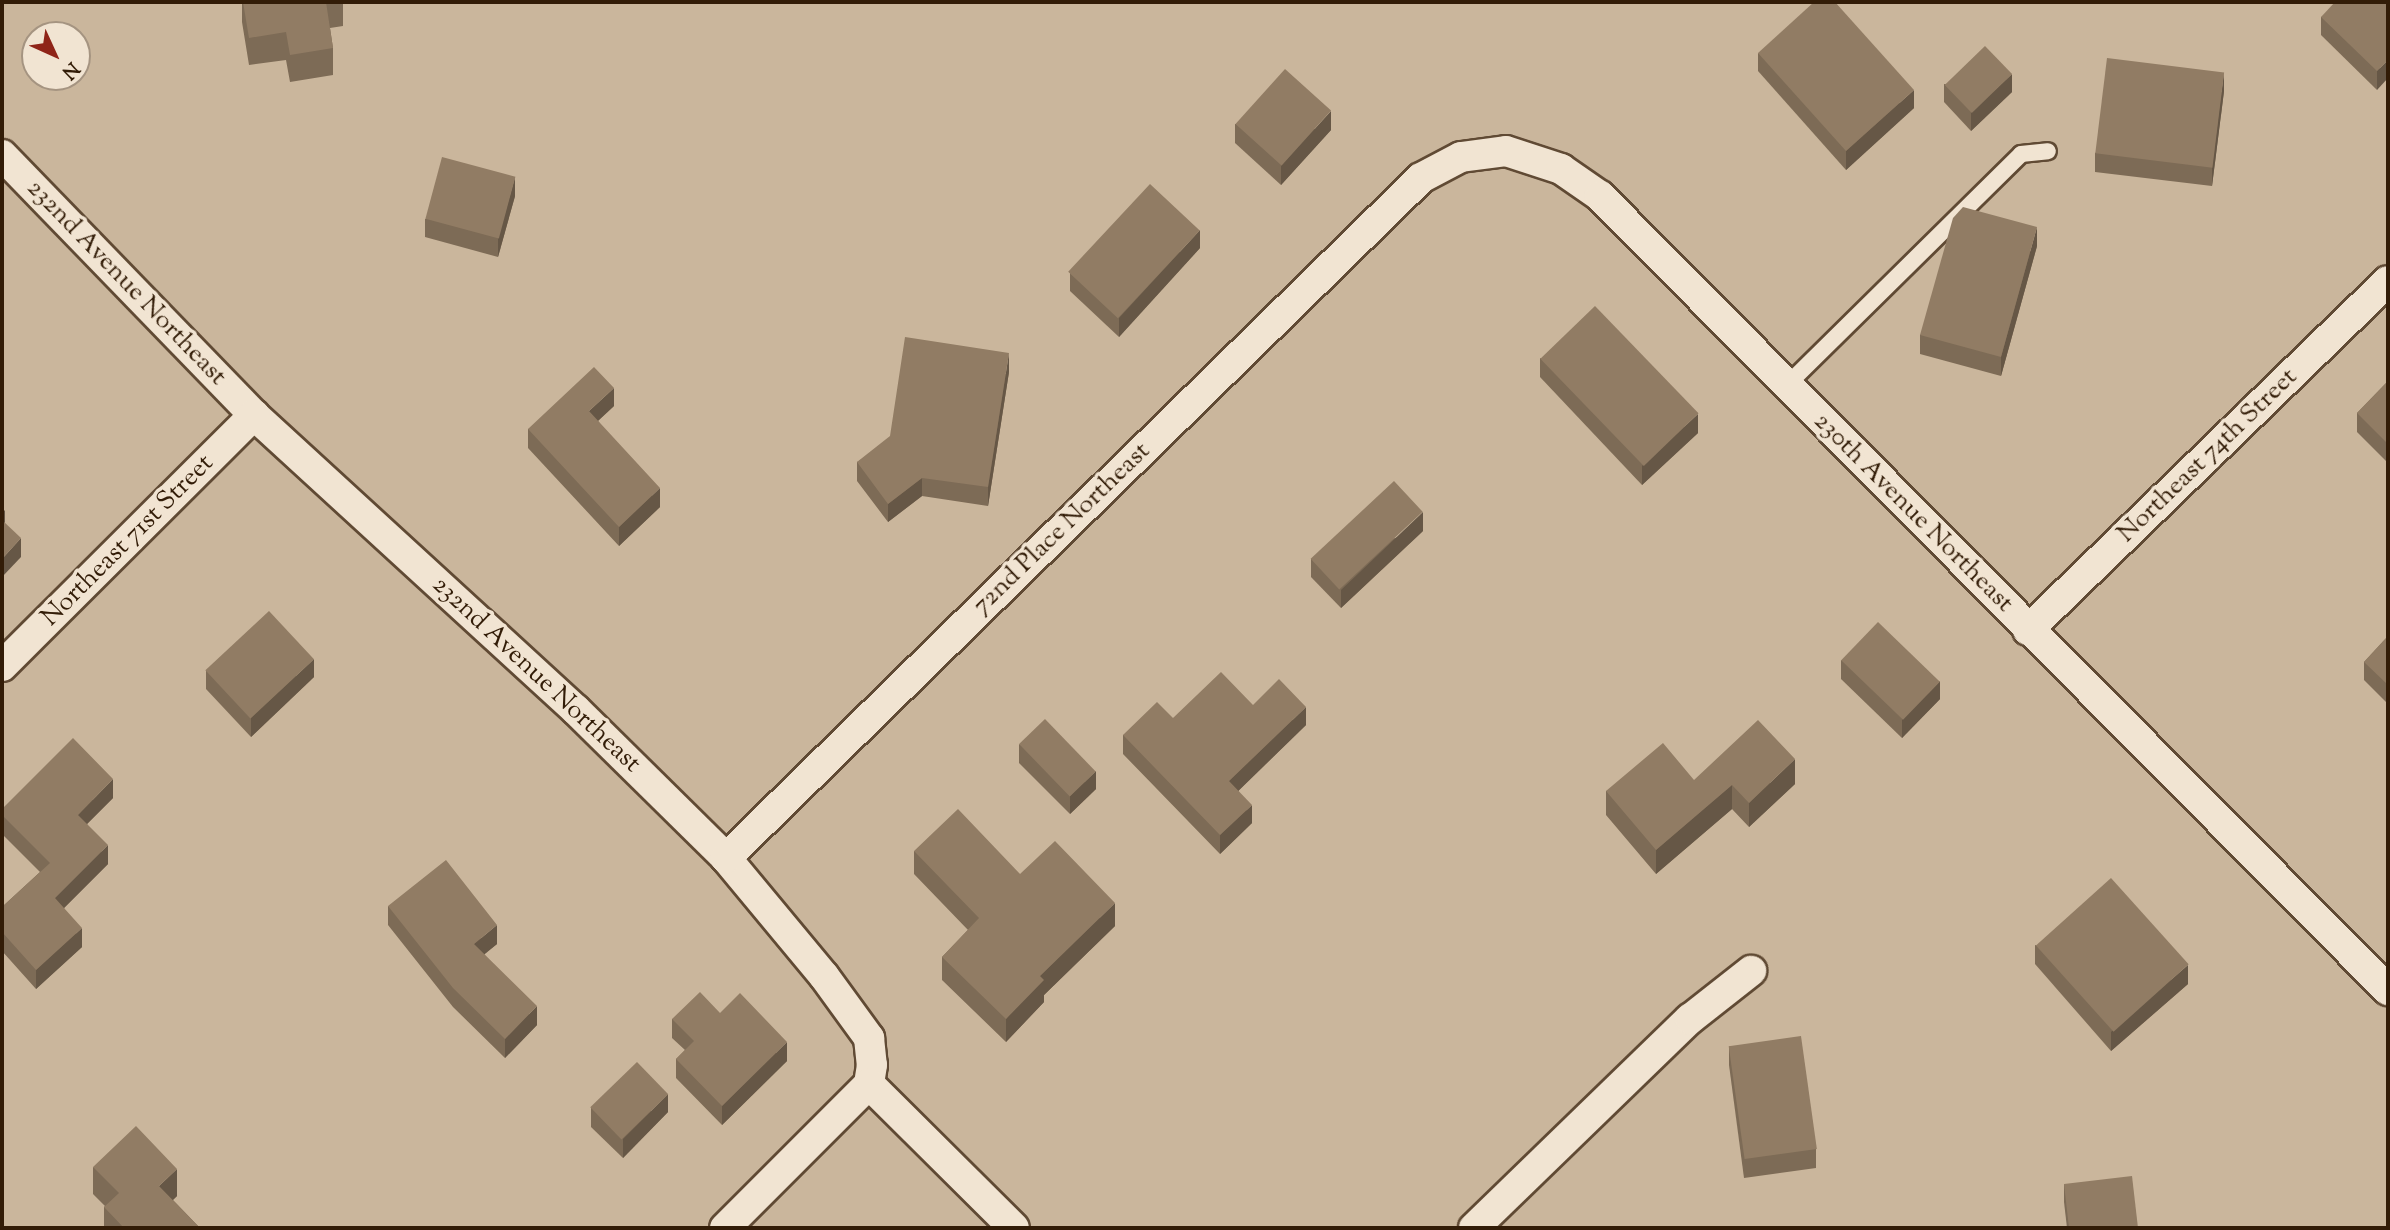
<!DOCTYPE html>
<html>
<head>
<meta charset="utf-8">
<style>
	body { margin:0 }
	#map { position:relative; width:2390px; height:1230px; overflow:hidden; background:#e9d5ba; font-family:"Sorts Mill Goudy",serif }
	div>[style] { position:absolute }
	[style*='--x'] { left:calc(var(--x)*1px); top:calc(var(--y)*1px); width:calc(var(--w)*1px); rotate:calc(var(--a)*1deg) }
	.green>* { inset:0; background:#cab69c }
	.roads { filter:drop-shadow(2px 0 #604a34) drop-shadow(-2px 0 #604a34) drop-shadow(0 2px #604a34) drop-shadow(0 -2px #604a34) }
	.lane>* { height:16px; margin:-8px; padding:0 8px; transform-origin:8px; border-radius:8px; background:#f1e4d2 }
	.street>* { height:30px; margin:-15px; padding:0 15px; transform-origin:15px; border-radius:15px; background:#f1e4d2 }
	.wall>* { inset:0; background:#7d6b56 }
	.shaded-wall>* { inset:0; background:#665746 }
	.building>* { inset:0; background:#917c64; transform-origin:0 0 }
	span { translate:-50% -50%; white-space:nowrap; text-align:center; line-height:1.15; -webkit-text-stroke:7px #f1e4d2; paint-order:stroke }
	.street-label { font-size:26px; color:#321c07 }
	.frame { position:absolute; inset:0; border:4px solid #321c07; pointer-events:none }
	.north { position:absolute; left:21px; top:21px; width:70px; height:70px; box-sizing:border-box; background:#f1e4d2; border:2px solid #a59481; border-radius:50%; rotate:135deg; font-size:19px; font-weight:700; line-height:28px; text-align:center; color:#321c07 }
	.north::after { content:''; display:block; margin:auto; width:24px; height:32px; background:#8f2418; clip-path:polygon(50% 0,100% 100%,50% 72%,0 100%) }
</style>
</head>
<body>
<div id="map">
	<div class="green">
		<div style="clip-path:polygon(evenodd,2px 2px,2388px 2px,2388px 1228px,2px 1228px,2px 2px,35px 35px,77px 35px,77px 77px,35px 77px,35px 35px)"></div>
	</div>
	<div class="roads">
		<div class="lane">
			<div style="--x:1787;--y:385;--w:329;--a:-44.6"></div>
			<div style="--x:2021;--y:154;--w:27;--a:-6"></div>
		</div>
		<div class="street">
			<div style="--x:2;--y:155;--w:362;--a:45.9"></div>
			<div style="--x:254;--y:415;--w:437;--a:42.5"></div>
			<div style="--x:576;--y:710;--w:211;--a:44.6"></div>
			<div style="--x:726;--y:858;--w:153;--a:50.3"></div>
			<div style="--x:824;--y:976;--w:77;--a:54"></div>
			<div style="--x:869;--y:1038;--w:27;--a:84"></div>
			<div style="--x:872;--y:1065;--w:19;--a:99"></div>
			<div style="--x:869;--y:1084;--w:204;--a:44.8"></div>
			<div style="--x:2028;--y:630;--w:501;--a:-44.11"></div>
			<div style="--x:2;--y:666;--w:356;--a:-44.9"></div>
			<div style="--x:726;--y:858;--w:972;--a:-44.37"></div>
			<div style="--x:1421;--y:178;--w:45;--a:-27.7"></div>
			<div style="--x:1461;--y:157;--w:45;--a:-7.6"></div>
			<div style="--x:1506;--y:151;--w:58;--a:18.1"></div>
			<div style="--x:1561;--y:169;--w:47;--a:34.7"></div>
			<div style="--x:1600;--y:196;--w:1119;--a:45.22"></div>
			<div style="--x:725;--y:1228;--w:204;--a:-45"></div>
			<div style="--x:1474;--y:1228;--w:301;--a:-44.1"></div>
			<div style="--x:1690;--y:1019;--w:78;--a:-38.2"></div>
		</div>
	</div>
	<div class="wall">
		<div style="clip-path:polygon(242px 2px,343px 2px,343px 26px,330px 28px,333px 48px,333px 75px,290px 82px,286px 60px,249px 65px,242px 22px)"></div>
		<div style="clip-path:polygon(2388px 2px,2377px 90px,2321px 35px,2321px 17px)"></div>
		<div style="clip-path:polygon(1758px 53px,1914px 108px,1846px 170px,1758px 71px)"></div>
		<div style="clip-path:polygon(1944px 84px,2012px 92px,1971px 131px,1944px 102px)"></div>
		<div style="clip-path:polygon(2224px 91px,2212px 186px,2095px 172px,2095px 153px)"></div>
		<div style="clip-path:polygon(1235px 124px,1331px 130px,1281px 185px,1235px 143px)"></div>
		<div style="clip-path:polygon(515px 196px,498px 257px,425px 237px,425px 219px)"></div>
		<div style="clip-path:polygon(2037px 246px,2001px 376px,1920px 354px,1920px 335px)"></div>
		<div style="clip-path:polygon(1200px 248px,1119px 337px,1070px 291px,1070px 273px)"></div>
		<div style="clip-path:polygon(1540px 358px,1698px 433px,1642px 485px,1540px 377px)"></div>
		<div style="clip-path:polygon(1009px 372px,988px 506px,922px 496px,888px 522px,857px 481px,857px 462px)"></div>
		<div style="clip-path:polygon(2388px 381px,2388px 463px,2357px 432px,2357px 413px)"></div>
		<div style="clip-path:polygon(614px 406px,598px 421px,660px 507px,619px 546px,528px 448px,528px 429px)"></div>
		<div style="clip-path:polygon(1423px 531px,1341px 608px,1311px 577px,1311px 559px)"></div>
		<div style="clip-path:polygon(2388px 636px,2388px 704px,2364px 680px,2364px 662px)"></div>
		<div style="clip-path:polygon(1841px 660px,1940px 699px,1902px 738px,1841px 679px)"></div>
		<div style="clip-path:polygon(206px 671px,314px 677px,251px 737px,206px 689px)"></div>
		<div style="clip-path:polygon(1253px 705px,1306px 725px,1238px 791px,1252px 823px,1220px 854px,1123px 754px,1123px 735px,1173px 718px)"></div>
		<div style="clip-path:polygon(1019px 744px,1096px 789px,1070px 814px,1019px 763px)"></div>
		<div style="clip-path:polygon(1694px 780px,1795px 784px,1749px 827px,1732px 809px,1656px 874px,1606px 815px,1606px 791px)"></div>
		<div style="clip-path:polygon(113px 798px,87px 824px,108px 864px,64px 908px,82px 947px,36px 989px,2px 951px,2px 907px,40px 872px,2px 834px,2px 809px)"></div>
		<div style="clip-path:polygon(914px 851px,1020px 874px,1115px 926px,1044px 995px,1044px 1002px,1006px 1042px,942px 980px,942px 957px,968px 930px,914px 874px)"></div>
		<div style="clip-path:polygon(388px 906px,497px 944px,484px 954px,537px 1025px,505px 1058px,453px 1007px,388px 925px)"></div>
		<div style="clip-path:polygon(2035px 945px,2188px 984px,2111px 1051px,2035px 964px)"></div>
		<div style="clip-path:polygon(720px 1013px,787px 1061px,722px 1125px,676px 1078px,676px 1059px,685px 1050px,672px 1038px,672px 1019px)"></div>
		<div style="clip-path:polygon(1729px 1046px,1816px 1149px,1816px 1168px,1744px 1178px,1729px 1065px)"></div>
		<div style="clip-path:polygon(591px 1108px,668px 1112px,623px 1158px,591px 1127px)"></div>
		<div style="clip-path:polygon(93px 1167px,177px 1196px,173px 1200px,200px 1228px,104px 1228px,104px 1207px,105px 1206px,93px 1194px)"></div>
		<div style="clip-path:polygon(2064px 1184px,2138px 1228px,2067px 1228px,2064px 1202px)"></div>
	</div>
	<div class="shaded-wall">
		<div style="clip-path:polygon(2388px 60px,2388px 78px,2377px 90px,2377px 71px)"></div>
		<div style="clip-path:polygon(2224px 72px,2224px 91px,2212px 186px,2212px 167px)"></div>
		<div style="clip-path:polygon(2012px 74px,2012px 92px,1971px 131px,1971px 112px)"></div>
		<div style="clip-path:polygon(1914px 90px,1914px 108px,1846px 170px,1846px 151px)"></div>
		<div style="clip-path:polygon(1331px 111px,1331px 130px,1281px 185px,1281px 166px)"></div>
		<div style="clip-path:polygon(515px 177px,515px 196px,498px 257px,498px 238px)"></div>
		<div style="clip-path:polygon(2037px 227px,2037px 246px,2001px 376px,2001px 357px)"></div>
		<div style="clip-path:polygon(1200px 230px,1200px 248px,1119px 337px,1119px 318px)"></div>
		<div style="clip-path:polygon(1009px 353px,1009px 372px,988px 506px,988px 487px)"></div>
		<div style="clip-path:polygon(614px 388px,614px 406px,589px 429px,589px 411px)"></div>
		<div style="clip-path:polygon(1698px 414px,1698px 433px,1642px 485px,1642px 466px)"></div>
		<div style="clip-path:polygon(922px 478px,922px 496px,888px 522px,888px 504px)"></div>
		<div style="clip-path:polygon(660px 488px,660px 507px,619px 546px,619px 527px)"></div>
		<div style="clip-path:polygon(5px 510px,5px 529px,2px 532px,2px 513px)"></div>
		<div style="clip-path:polygon(1423px 512px,1423px 531px,1341px 608px,1341px 590px)"></div>
		<div style="clip-path:polygon(21px 538px,21px 557px,2px 577px,2px 559px)"></div>
		<div style="clip-path:polygon(314px 659px,314px 677px,251px 737px,251px 718px)"></div>
		<div style="clip-path:polygon(1940px 681px,1940px 699px,1902px 738px,1902px 720px)"></div>
		<div style="clip-path:polygon(1306px 707px,1306px 725px,1229px 800px,1229px 781px)"></div>
		<div style="clip-path:polygon(1795px 759px,1795px 784px,1749px 827px,1749px 803px)"></div>
		<div style="clip-path:polygon(1096px 771px,1096px 789px,1070px 814px,1070px 796px)"></div>
		<div style="clip-path:polygon(113px 779px,113px 798px,78px 833px,78px 815px)"></div>
		<div style="clip-path:polygon(1732px 785px,1732px 809px,1656px 874px,1656px 850px)"></div>
		<div style="clip-path:polygon(1252px 805px,1252px 823px,1220px 854px,1220px 835px)"></div>
		<div style="clip-path:polygon(108px 845px,108px 864px,55px 917px,55px 898px)"></div>
		<div style="clip-path:polygon(1115px 903px,1115px 926px,1044px 995px,1044px 1002px,1006px 1042px,1006px 1019px,1040px 976px)"></div>
		<div style="clip-path:polygon(497px 925px,497px 944px,474px 963px,474px 944px)"></div>
		<div style="clip-path:polygon(82px 928px,82px 947px,36px 989px,36px 970px)"></div>
		<div style="clip-path:polygon(2188px 965px,2188px 984px,2111px 1051px,2111px 1032px)"></div>
		<div style="clip-path:polygon(537px 1006px,537px 1025px,505px 1058px,505px 1039px)"></div>
		<div style="clip-path:polygon(787px 1042px,787px 1061px,722px 1125px,722px 1106px)"></div>
		<div style="clip-path:polygon(668px 1094px,668px 1112px,623px 1158px,623px 1139px)"></div>
		<div style="clip-path:polygon(177px 1169px,177px 1196px,159px 1213px,159px 1186px)"></div>
	</div>
	<div class="building">
		<div style="clip-path:polygon(243px 2px,326px 2px,333px 48px,290px 55px,286px 32px,249px 38px)"></div>
		<div style="clip-path:polygon(1814px 2px,1835px 2px,1914px 90px,1846px 151px,1758px 53px)"></div>
		<div style="clip-path:polygon(2335px 2px,2388px 2px,2388px 60px,2377px 71px,2321px 17px)"></div>
		<div style="left:1985px;top:46px;width:39px;height:56px;rotate:46deg"></div>
		<div style="left:2107px;top:58px;width:118px;height:96px;rotate:7deg"></div>
		<div style="left:1285px;top:69px;width:62px;height:74px;rotate:42deg"></div>
		<div style="left:442px;top:157px;width:76px;height:64px;rotate:15deg"></div>
		<div style="left:1150px;top:184px;width:68px;height:120px;rotate:43deg"></div>
		<div style="clip-path:polygon(1963px 207px,2037px 227px,2001px 357px,1920px 335px,1953px 218px)"></div>
		<div style="left:1595px;top:306px;width:149px;height:76px;rotate:46deg"></div>
		<div style="clip-path:polygon(905px 337px,1009px 353px,988px 487px,922px 478px,888px 504px,857px 462px,890px 436px)"></div>
		<div style="clip-path:polygon(594px 367px,614px 388px,589px 411px,660px 488px,619px 527px,528px 429px)"></div>
		<div style="clip-path:polygon(2388px 381px,2388px 444px,2357px 413px)"></div>
		<div style="left:1394px;top:481px;width:42px;height:114px;rotate:47deg"></div>
		<div style="clip-path:polygon(2px 520px,21px 538px,2px 559px)"></div>
		<div style="left:269px;top:611px;width:66px;height:87px;rotate:47deg"></div>
		<div style="left:1878px;top:622px;width:86px;height:53px;rotate:44deg"></div>
		<div style="clip-path:polygon(2388px 636px,2388px 685px,2364px 662px)"></div>
		<div style="clip-path:polygon(1221px 672px,1253px 705px,1279px 679px,1306px 707px,1229px 781px,1252px 805px,1220px 835px,1123px 735px,1157px 702px,1173px 718px)"></div>
		<div style="left:1045px;top:719px;width:73px;height:36px;rotate:46deg"></div>
		<div style="clip-path:polygon(1758px 720px,1795px 759px,1749px 803px,1732px 785px,1656px 850px,1606px 791px,1663px 743px,1694px 780px)"></div>
		<div style="clip-path:polygon(73px 738px,113px 779px,78px 815px,108px 845px,55px 898px,82px 928px,36px 970px,2px 932px,2px 907px,50px 863px,2px 815px,2px 809px)"></div>
		<div style="clip-path:polygon(958px 809px,1020px 874px,1055px 841px,1115px 903px,1040px 976px,1044px 980px,1006px 1019px,942px 957px,979px 918px,914px 851px)"></div>
		<div style="clip-path:polygon(446px 860px,497px 925px,474px 944px,537px 1006px,505px 1039px,453px 988px,388px 906px)"></div>
		<div style="left:2111px;top:878px;width:116px;height:101px;rotate:48deg"></div>
		<div style="clip-path:polygon(700px 992px,720px 1013px,740px 993px,787px 1042px,722px 1106px,676px 1059px,694px 1041px,672px 1019px)"></div>
		<div style="left:1801px;top:1036px;width:114px;height:73px;rotate:82deg"></div>
		<div style="left:637px;top:1062px;width:45px;height:65px;rotate:46deg"></div>
		<div style="clip-path:polygon(136px 1126px,177px 1169px,159px 1186px,200px 1228px,124px 1228px,104px 1207px,119px 1193px,93px 1167px)"></div>
		<div style="clip-path:polygon(2132px 1176px,2138px 1228px,2069px 1228px,2064px 1184px)"></div>
	</div>
	<div class="street-label">
		<span style="left:126px;top:283px;rotate:46deg">232nd Avenue Northeast</span>
		<span style="left:2208px;top:456px;rotate:-44deg">Northeast 74th Street</span>
		<span style="left:1913px;top:513px;rotate:45deg">230th Avenue Northeast</span>
		<span style="left:1062px;top:529px;rotate:-44deg">72nd Place Northeast</span>
		<span style="left:128px;top:541px;rotate:-45deg">Northeast 71st Street</span>
		<span style="left:536px;top:675px;rotate:43deg">232nd Avenue Northeast</span>
	</div>
	<div class="frame"></div>
	<div class="north">N</div>
</div>
</body>
</html>
